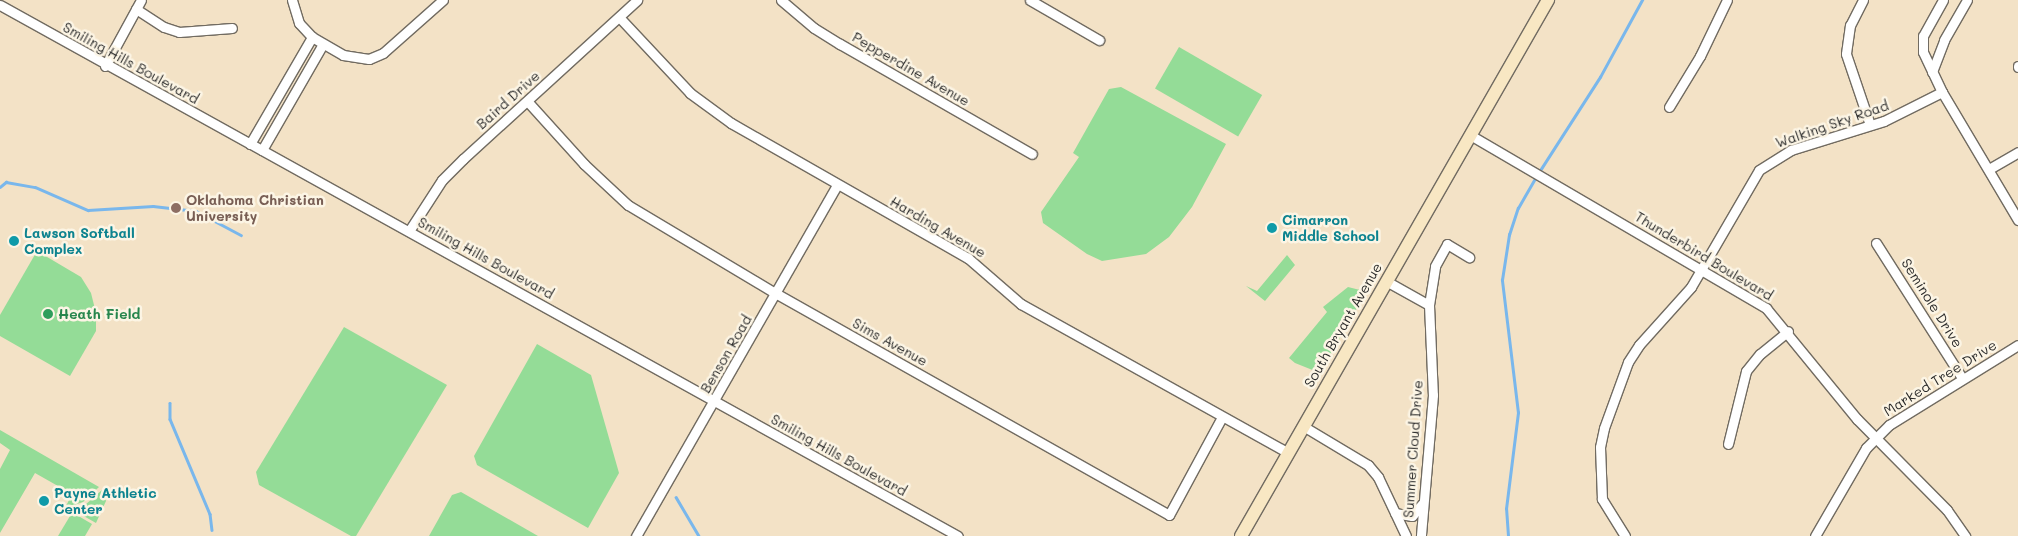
<!DOCTYPE html>
<html>
<head>
<meta charset="utf-8">
<style>
	body { margin:0 }
	#map { position:relative; width:2018px; height:536px; overflow:hidden; background:#f3e2c6; font-family:Mali,sans-serif }
	div>[style] { position:absolute }
	[style*='--x'] { left:calc(var(--x)*1px); top:calc(var(--y)*1px); width:calc(var(--w)*1px); rotate:calc(var(--a)*1deg) }
	.green>* { inset:0; background:#94dc97; transform-origin:0 0 }
	.stream>* { height:2.5px; margin:-1.25px; padding:0 1.25px; transform-origin:1.25px; border-radius:1.25px; background:#79b7ec }
	.roads { filter:drop-shadow(1px 0 #716b61) drop-shadow(-1px 0 #716b61) drop-shadow(0 1px #716b61) drop-shadow(0 -1px #716b61) }
	.street>* { height:9px; margin:-4.5px; padding:0 4.5px; transform-origin:4.5px; border-radius:4.5px; background:#fff }
	.secondary>* { height:12px; margin:-6px; padding:0 6px; transform-origin:6px; border-radius:6px; background:#f8e7c3 }
	.dots>* { width:14px; height:14px; translate:-50% -50%; box-sizing:border-box; border:2px solid #fcf5e5; border-radius:50% }
	span { translate:-50% -50%; white-space:nowrap; text-align:center; line-height:1.15; -webkit-text-stroke:5px #fcf5e5; paint-order:stroke }
	.street-label { font-size:14px; color:#2b2b2b }
	.education-label { font-size:14px; color:#785e54; font-weight:700 }
	.left { translate:0 -50%; text-align:left }
	.culture-label { font-size:14px; color:#0d838f; font-weight:700 }
	.leisure-label { font-size:14px; color:#27864d; font-weight:700 }
</style>
</head>
<body>
<div id="map">
	<div class="green">
		<div style="left:1179px;top:47px;width:96px;height:48px;rotate:30deg"></div>
		<div style="clip-path:polygon(1121px 87px,1226px 144px,1192px 207px,1169px 237px,1146px 254px,1102px 261px,1087px 254px,1043px 223px,1041px 212px,1079px 157px,1073px 153px,1109px 89px)"></div>
		<div style="clip-path:polygon(37px 251px,81px 277px,91px 293px,96px 313px,96px 331px,70px 376px,0 336px,0 315px)"></div>
		<div style="clip-path:polygon(1287px 255px,1295px 265px,1265px 301px,1246px 286px,1257px 291px)"></div>
		<div style="clip-path:polygon(1348px 287px,1360px 290px,1360px 303px,1320px 373px,1295px 363px,1289px 358px,1327px 312px,1323px 307px)"></div>
		<div style="clip-path:polygon(344px 327px,447px 385px,356px 536px,351px 536px,259px 485px,256px 472px)"></div>
		<div style="clip-path:polygon(537px 344px,591px 375px,619px 473px,588px 528px,477px 465px,474px 456px)"></div>
		<div style="clip-path:polygon(0 430px,99px 487px,83px 502px,65px 508px,72px 494px,35px 473px,0 533px,0 469px,10px 450px,0 443px)"></div>
		<div style="clip-path:polygon(102px 490px,106px 501px,96px 523px,73px 510px,85px 505px)"></div>
		<div style="clip-path:polygon(461px 492px,538px 536px,429px 536px,452px 495px)"></div>
		<div style="clip-path:polygon(75px 514px,92px 524px,85px 536px,58px 536px,70px 516px)"></div>
	</div>
	<div class="stream">
		<div style="--x:1539;--y:172;--w:113;--a:-57.3"></div>
		<div style="--x:1600;--y:77;--w:88;--a:-61.4"></div>
		<div style="--x:0;--y:187;--w:8;--a:-40"></div>
		<div style="--x:6;--y:182;--w:29;--a:10"></div>
		<div style="--x:35;--y:187;--w:58;--a:23.5"></div>
		<div style="--x:88;--y:210;--w:65;--a:-3.5"></div>
		<div style="--x:153;--y:206;--w:43;--a:6.6"></div>
		<div style="--x:196;--y:211;--w:51;--a:28.1"></div>
		<div style="--x:170;--y:403;--w:16;--a:90"></div>
		<div style="--x:170;--y:419;--w:103;--a:67.2"></div>
		<div style="--x:210;--y:514;--w:16;--a:83"></div>
		<div style="--x:676;--y:497;--w:45;--a:59.5"></div>
		<div style="--x:1508;--y:536;--w:27;--a:-94"></div>
		<div style="--x:1506;--y:509;--w:97;--a:-82.9"></div>
		<div style="--x:1518;--y:413;--w:134;--a:-96.9"></div>
		<div style="--x:1502;--y:280;--w:46;--a:-81.2"></div>
		<div style="--x:1509;--y:235;--w:28;--a:-72"></div>
		<div style="--x:1518;--y:208;--w:36;--a:-60"></div>
	</div>
	<div class="roads">
		<div class="street">
			<div style="--x:292;--y:0;--w:24;--a:73"></div>
			<div style="--x:299;--y:23;--w:19;--a:47"></div>
			<div style="--x:312;--y:37;--w:36;--a:30"></div>
			<div style="--x:343;--y:55;--w:26;--a:9"></div>
			<div style="--x:369;--y:59;--w:15;--a:-23"></div>
			<div style="--x:383;--y:53;--w:80;--a:-41.5"></div>
			<div style="--x:781;--y:0;--w:43;--a:40.3"></div>
			<div style="--x:814;--y:28;--w:31;--a:32"></div>
			<div style="--x:840;--y:44;--w:221;--a:29.8"></div>
			<div style="--x:1030;--y:0;--w:80;--a:30.1"></div>
			<div style="--x:1863;--y:0;--w:28;--a:117"></div>
			<div style="--x:1850;--y:25;--w:29;--a:98"></div>
			<div style="--x:1846;--y:54;--w:75;--a:71.3"></div>
			<div style="--x:1943;--y:0;--w:41;--a:119.1"></div>
			<div style="--x:1923;--y:36;--w:16;--a:90"></div>
			<div style="--x:1923;--y:52;--w:44;--a:64.6"></div>
			<div style="--x:1942;--y:92;--w:149;--a:59.3"></div>
			<div style="--x:0;--y:5;--w:1095;--a:29"></div>
			<div style="--x:136;--y:9;--w:33;--a:33"></div>
			<div style="--x:164;--y:27;--w:16;--a:18"></div>
			<div style="--x:179;--y:32;--w:53;--a:-4.3"></div>
			<div style="--x:619;--y:17;--w:104;--a:46.9"></div>
			<div style="--x:690;--y:93;--w:51;--a:36.2"></div>
			<div style="--x:731;--y:123;--w:273;--a:29.7"></div>
			<div style="--x:968;--y:258;--w:70;--a:41"></div>
			<div style="--x:1021;--y:304;--w:304;--a:29.1"></div>
			<div style="--x:105;--y:66;--w:75;--a:-61.4"></div>
			<div style="--x:2018;--y:66;--w:1;--a:90"></div>
			<div style="--x:1932;--y:72;--w:34;--a:-69"></div>
			<div style="--x:1944;--y:40;--w:46;--a:-60.1"></div>
			<div style="--x:528;--y:102;--w:84;--a:47.9"></div>
			<div style="--x:584;--y:164;--w:60;--a:43"></div>
			<div style="--x:628;--y:205;--w:174;--a:30.9"></div>
			<div style="--x:777;--y:294;--w:450;--a:29.4"></div>
			<div style="--x:1169;--y:515;--w:111;--a:-61.6"></div>
			<div style="--x:1669;--y:107;--w:60;--a:-58.7"></div>
			<div style="--x:1700;--y:56;--w:62;--a:-64.3"></div>
			<div style="--x:1470;--y:135;--w:343;--a:30.3"></div>
			<div style="--x:1766;--y:308;--w:144;--a:50.7"></div>
			<div style="--x:1857;--y:419;--w:128;--a:45.3"></div>
			<div style="--x:1947;--y:510;--w:32;--a:55"></div>
			<div style="--x:250;--y:144;--w:124;--a:-59.9"></div>
			<div style="--x:262;--y:150;--w:122;--a:-60.1"></div>
			<div style="--x:1989;--y:169;--w:34;--a:-30"></div>
			<div style="--x:409;--y:231;--w:61;--a:-57.1"></div>
			<div style="--x:442;--y:180;--w:30;--a:-45"></div>
			<div style="--x:463;--y:159;--w:236;--a:-42.4"></div>
			<div style="--x:1876;--y:243;--w:160;--a:57.5"></div>
			<div style="--x:1386;--y:281;--w:49;--a:29.2"></div>
			<div style="--x:1429;--y:305;--w:90;--a:87.5"></div>
			<div style="--x:1433;--y:395;--w:142;--a:94.9"></div>
			<div style="--x:1429;--y:305;--w:39;--a:-81"></div>
			<div style="--x:1435;--y:266;--w:25;--a:-61"></div>
			<div style="--x:1447;--y:244;--w:26;--a:31"></div>
			<div style="--x:1303;--y:426;--w:76;--a:31"></div>
			<div style="--x:1368;--y:465;--w:16;--a:50"></div>
			<div style="--x:1378;--y:477;--w:65;--a:64.6"></div>
			<div style="--x:1728;--y:444;--w:75;--a:-76.1"></div>
			<div style="--x:1746;--y:371;--w:22;--a:-51"></div>
			<div style="--x:1760;--y:354;--w:36;--a:-39"></div>
			<div style="--x:1395;--y:513;--w:17;--a:10"></div>
			<div style="--x:1412;--y:516;--w:16;--a:-50"></div>
			<div style="--x:636;--y:536;--w:404;--a:-60.2"></div>
			<div style="--x:1625;--y:536;--w:44;--a:-121.9"></div>
			<div style="--x:1602;--y:499;--w:52;--a:-92.2"></div>
			<div style="--x:1600;--y:447;--w:19;--a:-78"></div>
			<div style="--x:1604;--y:428;--w:70;--a:-70"></div>
			<div style="--x:1628;--y:362;--w:20;--a:-57"></div>
			<div style="--x:1639;--y:345;--w:78;--a:-48.1"></div>
			<div style="--x:1691;--y:287;--w:135;--a:-59.8"></div>
			<div style="--x:1759;--y:170;--w:38;--a:-32"></div>
			<div style="--x:1791;--y:150;--w:97;--a:-17.3"></div>
			<div style="--x:1884;--y:121;--w:65;--a:-26.6"></div>
			<div style="--x:1815;--y:536;--w:102;--a:-59.9"></div>
			<div style="--x:1866;--y:448;--w:33;--a:-45"></div>
			<div style="--x:1889;--y:425;--w:152;--a:-31.8"></div>
		</div>
		<div class="secondary">
			<div style="--x:1241;--y:536;--w:618;--a:-60.2"></div>
		</div>
	</div>
	<div class="dots">
		<div style="left:176px;top:208px;background:#8d6e63"></div>
		<div style="left:1272px;top:228px;background:#0f9aa8"></div>
		<div style="left:14px;top:241px;background:#0f9aa8"></div>
		<div style="left:48px;top:314px;background:#2e9e5b"></div>
		<div style="left:44px;top:501px;background:#0f9aa8"></div>
	</div>
	<div class="street-label">
		<span style="left:131px;top:63px;rotate:29deg">Smiling Hills Boulevard</span>
		<span style="left:911px;top:69px;rotate:30deg">Pepperdine Avenue</span>
		<span style="left:508px;top:100px;rotate:-42deg">Baird Drive</span>
		<span style="left:1832px;top:124px;rotate:-19deg">Walking Sky Road</span>
		<span style="left:938px;top:227px;rotate:30deg">Harding Avenue</span>
		<span style="left:1704px;top:256px;rotate:31deg">Thunderbird Boulevard</span>
		<span style="left:486px;top:258px;rotate:29deg">Smiling Hills Boulevard</span>
		<span style="left:1932px;top:303px;rotate:58deg">Seminole Drive</span>
		<span style="left:1343px;top:325px;rotate:-60deg">South Bryant Avenue</span>
		<span style="left:890px;top:342px;rotate:29deg">Sims Avenue</span>
		<span style="left:726px;top:354px;rotate:-60deg">Benson Road</span>
		<span style="left:1940px;top:378px;rotate:-32deg">Marked Tree Drive</span>
		<span style="left:1413px;top:449px;rotate:-86deg">Summer Cloud Drive</span>
		<span style="left:839px;top:455px;rotate:29deg">Smiling Hills Boulevard</span>
	</div>
	<div class="education-label">
		<span class="left" style="left:186px;top:208px">Oklahoma Christian<br>University</span>
	</div>
	<div class="culture-label">
		<span class="left" style="left:1282px;top:228px">Cimarron<br>Middle School</span>
		<span class="left" style="left:24px;top:241px">Lawson Softball<br>Complex</span>
		<span class="left" style="left:54px;top:501px">Payne Athletic<br>Center</span>
	</div>
	<div class="leisure-label">
		<span class="left" style="left:58px;top:314px">Heath Field</span>
	</div>
</div>
</body>
</html>
